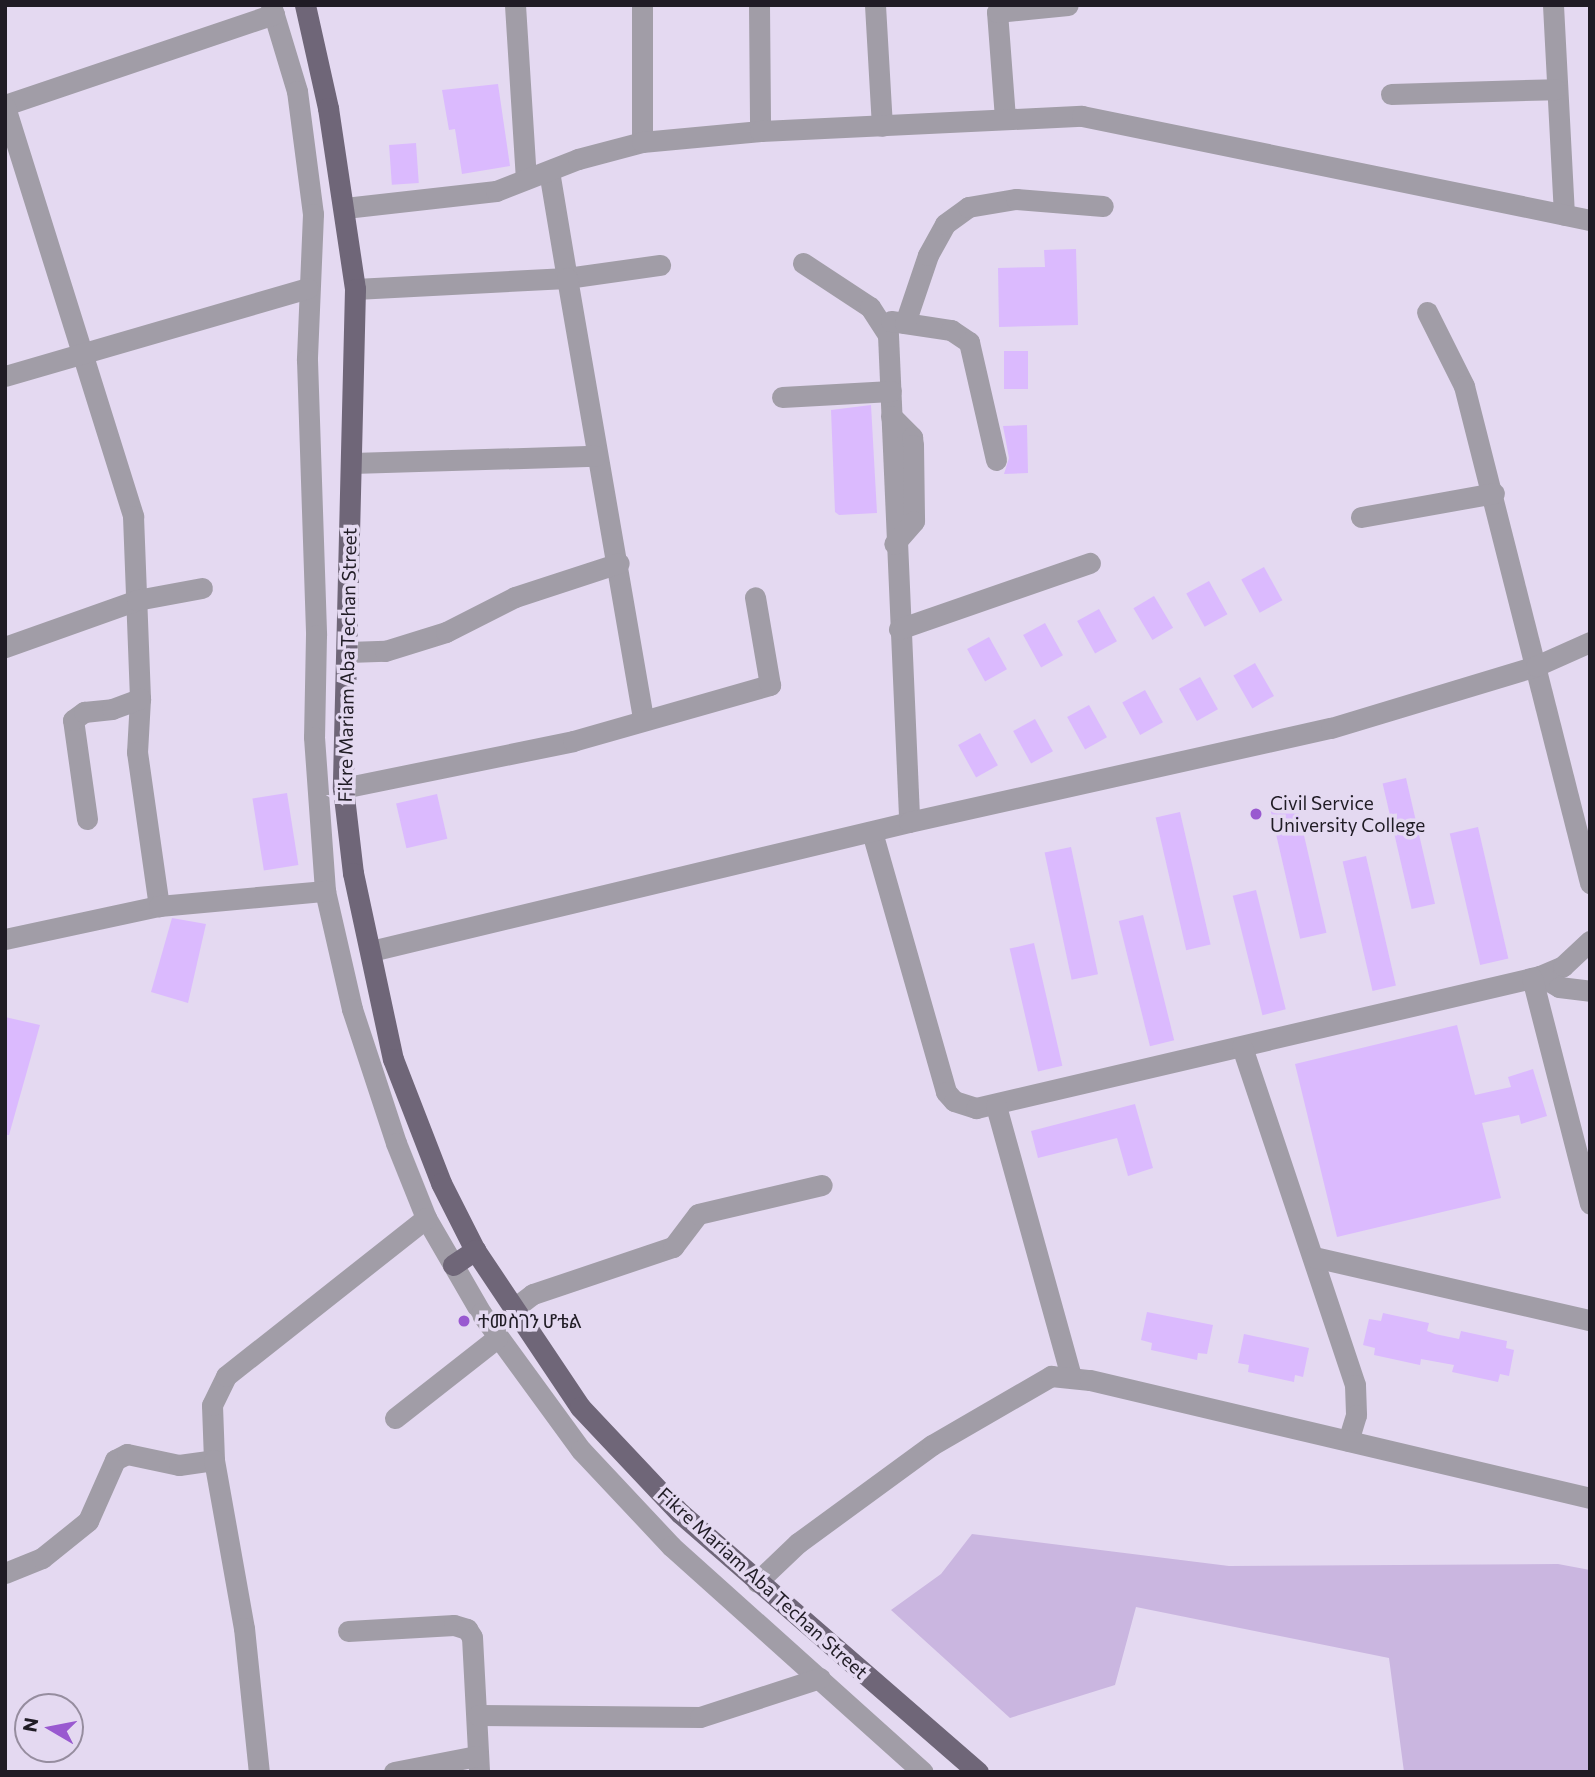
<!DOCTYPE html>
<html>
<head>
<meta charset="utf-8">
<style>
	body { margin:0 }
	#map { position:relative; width:1595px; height:1777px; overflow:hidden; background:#e4d9f1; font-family:Commissioner,"Noto Sans Ethiopic",sans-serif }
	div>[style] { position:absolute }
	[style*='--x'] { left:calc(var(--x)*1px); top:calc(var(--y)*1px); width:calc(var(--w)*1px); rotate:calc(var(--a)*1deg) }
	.green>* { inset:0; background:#cab6e0 }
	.building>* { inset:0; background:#dbbafe; transform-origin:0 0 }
	.minor>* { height:21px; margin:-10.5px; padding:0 10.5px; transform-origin:10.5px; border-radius:10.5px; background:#a19da7 }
	.major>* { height:21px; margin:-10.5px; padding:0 10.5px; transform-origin:10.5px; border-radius:10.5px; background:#6f6678 }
	.dots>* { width:19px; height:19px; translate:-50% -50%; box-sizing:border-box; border:4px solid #e4d9f1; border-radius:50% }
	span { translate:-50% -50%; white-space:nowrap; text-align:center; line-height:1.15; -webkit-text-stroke:7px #e4d9f1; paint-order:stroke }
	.street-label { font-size:19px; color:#201c25 }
	.poi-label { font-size:19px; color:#201c25 }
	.left { translate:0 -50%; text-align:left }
	.frame { position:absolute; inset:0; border:7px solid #201c25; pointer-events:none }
	.north { position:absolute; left:14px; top:1693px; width:70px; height:70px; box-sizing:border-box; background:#e4d9f1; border:2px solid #968d9f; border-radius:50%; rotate:280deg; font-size:19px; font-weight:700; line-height:28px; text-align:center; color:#201c25 }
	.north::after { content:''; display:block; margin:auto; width:24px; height:32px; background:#9959d0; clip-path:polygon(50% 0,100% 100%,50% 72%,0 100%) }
</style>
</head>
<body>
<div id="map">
	<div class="green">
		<div style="clip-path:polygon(972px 1534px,1229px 1566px,1558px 1564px,1590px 1570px,1590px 1772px,1404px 1772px,1389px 1658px,1136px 1607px,1115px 1685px,1010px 1718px,891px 1610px,941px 1574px)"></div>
	</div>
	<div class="building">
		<div style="clip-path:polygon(498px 84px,510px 166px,462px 174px,455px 129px,449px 130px,442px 90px)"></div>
		<div style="left:416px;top:143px;width:40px;height:27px;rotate:86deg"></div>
		<div style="clip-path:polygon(1076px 249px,1078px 325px,999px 327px,998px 268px,1045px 267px,1044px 250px)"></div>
		<div style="left:1004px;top:351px;width:24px;height:38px"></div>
		<div style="clip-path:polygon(871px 405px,877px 513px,839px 515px,835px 512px,831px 410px)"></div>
		<div style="clip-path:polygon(1027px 425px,1028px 473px,1004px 474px,1009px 458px,1003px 426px)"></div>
		<div style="left:1264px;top:567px;width:38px;height:26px;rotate:61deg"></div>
		<div style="left:1209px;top:581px;width:38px;height:26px;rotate:61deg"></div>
		<div style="left:1154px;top:596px;width:37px;height:24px;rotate:59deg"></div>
		<div style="left:1099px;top:609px;width:37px;height:25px;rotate:61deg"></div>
		<div style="left:1045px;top:623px;width:37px;height:25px;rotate:61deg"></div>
		<div style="left:989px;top:637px;width:37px;height:25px;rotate:61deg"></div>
		<div style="left:1255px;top:663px;width:38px;height:25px;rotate:60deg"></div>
		<div style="left:1200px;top:677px;width:37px;height:24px;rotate:61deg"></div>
		<div style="left:1145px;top:690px;width:37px;height:26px;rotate:61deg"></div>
		<div style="left:1089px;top:705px;width:37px;height:25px;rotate:61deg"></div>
		<div style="left:1035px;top:719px;width:37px;height:25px;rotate:61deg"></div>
		<div style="left:980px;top:733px;width:37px;height:25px;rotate:61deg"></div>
		<div style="left:1406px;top:778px;width:129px;height:24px;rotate:77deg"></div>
		<div style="left:287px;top:793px;width:73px;height:35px;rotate:81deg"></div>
		<div style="left:437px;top:794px;width:46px;height:42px;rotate:77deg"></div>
		<div style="left:1297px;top:805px;width:131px;height:27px;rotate:77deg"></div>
		<div style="left:1180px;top:812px;width:136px;height:25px;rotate:77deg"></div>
		<div style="left:1478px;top:827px;width:135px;height:29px;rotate:77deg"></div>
		<div style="left:1071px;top:847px;width:130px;height:27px;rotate:78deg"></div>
		<div style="left:1366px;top:856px;width:133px;height:24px;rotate:77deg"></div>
		<div style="left:1256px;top:890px;width:123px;height:24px;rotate:76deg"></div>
		<div style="left:1143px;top:915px;width:129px;height:25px;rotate:76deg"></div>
		<div style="clip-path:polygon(172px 918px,206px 924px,188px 1003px,151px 992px)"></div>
		<div style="left:1034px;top:943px;width:126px;height:25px;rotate:77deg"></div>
		<div style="clip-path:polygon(5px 1017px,40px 1025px,9px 1135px,5px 1135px)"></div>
		<div style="clip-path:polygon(1457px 1025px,1475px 1095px,1511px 1087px,1508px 1077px,1533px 1069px,1547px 1116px,1521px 1124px,1519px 1115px,1482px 1123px,1501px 1198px,1337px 1237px,1295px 1064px)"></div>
		<div style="clip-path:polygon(1135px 1104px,1153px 1168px,1128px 1176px,1117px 1138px,1038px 1158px,1031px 1131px)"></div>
		<div style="clip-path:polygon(1147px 1312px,1213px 1325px,1207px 1354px,1198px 1353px,1197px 1360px,1151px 1350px,1152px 1343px,1141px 1340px)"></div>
		<div style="clip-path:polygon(1383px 1313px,1429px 1323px,1427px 1331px,1435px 1334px,1459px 1339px,1461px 1331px,1507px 1341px,1506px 1348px,1514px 1350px,1509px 1376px,1500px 1374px,1498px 1382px,1452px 1372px,1454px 1365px,1421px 1359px,1420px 1365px,1374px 1355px,1375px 1348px,1363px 1345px,1369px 1319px,1381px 1321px)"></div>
		<div style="clip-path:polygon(1244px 1334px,1309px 1348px,1303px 1377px,1295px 1375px,1294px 1382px,1248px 1372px,1249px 1365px,1238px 1363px)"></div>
	</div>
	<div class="minor">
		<div style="--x:271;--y:5;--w:90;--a:73.2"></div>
		<div style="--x:297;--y:91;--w:124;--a:82.6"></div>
		<div style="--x:313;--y:214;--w:146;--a:92.4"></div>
		<div style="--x:307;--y:360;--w:275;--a:88.1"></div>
		<div style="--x:316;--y:635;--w:102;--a:91.1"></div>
		<div style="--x:314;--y:737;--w:154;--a:85.9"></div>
		<div style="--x:325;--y:891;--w:121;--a:77.1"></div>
		<div style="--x:352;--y:1009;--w:141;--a:71.8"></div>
		<div style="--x:396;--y:1143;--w:81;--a:68.2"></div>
		<div style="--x:426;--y:1218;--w:110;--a:59.9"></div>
		<div style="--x:481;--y:1313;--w:170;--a:53.9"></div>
		<div style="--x:581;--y:1450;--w:132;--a:46.8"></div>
		<div style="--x:671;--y:1546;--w:338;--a:41.9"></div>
		<div style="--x:515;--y:5;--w:174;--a:86.4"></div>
		<div style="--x:642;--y:5;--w:137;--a:90"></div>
		<div style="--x:759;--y:5;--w:126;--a:89.5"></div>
		<div style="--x:875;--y:5;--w:121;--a:86.7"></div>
		<div style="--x:1553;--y:5;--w:210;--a:87"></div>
		<div style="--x:1391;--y:94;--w:164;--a:-1.7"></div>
		<div style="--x:5;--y:105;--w:284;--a:-18.7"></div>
		<div style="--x:5;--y:107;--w:429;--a:72.6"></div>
		<div style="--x:133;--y:516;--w:183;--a:87.8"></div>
		<div style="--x:140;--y:699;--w:53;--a:93.2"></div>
		<div style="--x:137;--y:752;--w:156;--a:81.9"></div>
		<div style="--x:1005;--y:118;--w:106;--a:-94.3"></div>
		<div style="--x:997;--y:12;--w:71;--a:-5.6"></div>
		<div style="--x:549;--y:171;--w:109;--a:80.5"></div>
		<div style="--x:567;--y:278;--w:94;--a:-8"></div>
		<div style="--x:345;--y:208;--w:152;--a:-6.4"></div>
		<div style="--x:496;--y:191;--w:88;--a:-21.3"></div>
		<div style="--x:578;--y:159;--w:66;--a:-14.9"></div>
		<div style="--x:642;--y:142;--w:119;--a:-5.3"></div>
		<div style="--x:760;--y:131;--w:322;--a:-2.7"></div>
		<div style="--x:1082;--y:116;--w:519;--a:11.57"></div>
		<div style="--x:803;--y:263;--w:80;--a:33.3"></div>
		<div style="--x:870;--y:307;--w:33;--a:57"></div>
		<div style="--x:888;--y:335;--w:487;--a:87.5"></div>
		<div style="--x:355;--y:289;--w:212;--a:-3"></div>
		<div style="--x:567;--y:278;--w:448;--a:80.2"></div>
		<div style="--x:1427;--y:312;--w:83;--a:63.4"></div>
		<div style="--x:1464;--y:386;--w:513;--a:75.77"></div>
		<div style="--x:891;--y:321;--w:61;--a:8.5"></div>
		<div style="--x:951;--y:330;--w:22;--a:34"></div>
		<div style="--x:969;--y:342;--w:121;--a:77.1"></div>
		<div style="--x:905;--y:323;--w:72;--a:-71.3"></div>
		<div style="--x:928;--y:255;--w:35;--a:-61"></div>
		<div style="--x:945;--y:224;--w:29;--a:-36"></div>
		<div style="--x:968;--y:207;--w:49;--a:-9.5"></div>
		<div style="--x:1016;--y:199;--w:87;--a:4.6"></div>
		<div style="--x:5;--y:376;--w:315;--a:-16.2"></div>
		<div style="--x:782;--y:397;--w:109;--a:-3.2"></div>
		<div style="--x:891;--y:416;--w:30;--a:45"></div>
		<div style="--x:912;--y:437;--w:8;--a:83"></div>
		<div style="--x:913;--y:445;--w:76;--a:89.2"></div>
		<div style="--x:914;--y:521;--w:30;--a:131"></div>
		<div style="--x:352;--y:463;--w:243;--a:-1.7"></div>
		<div style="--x:1361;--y:517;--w:135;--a:-10.2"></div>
		<div style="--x:899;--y:629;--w:202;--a:-19.1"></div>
		<div style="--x:5;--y:647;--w:140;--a:-19.6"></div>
		<div style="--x:137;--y:600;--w:66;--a:-10.5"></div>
		<div style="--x:348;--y:652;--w:37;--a:-2"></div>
		<div style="--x:385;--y:651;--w:64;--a:-17.3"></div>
		<div style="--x:446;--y:632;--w:77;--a:-26.9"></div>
		<div style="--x:515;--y:597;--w:109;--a:-18.1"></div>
		<div style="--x:343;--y:788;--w:235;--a:-11.5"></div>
		<div style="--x:573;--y:741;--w:205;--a:-15.9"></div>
		<div style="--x:770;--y:685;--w:89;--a:-99.7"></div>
		<div style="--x:87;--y:819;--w:100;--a:-98"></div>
		<div style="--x:73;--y:720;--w:14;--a:-36"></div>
		<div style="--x:84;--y:712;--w:28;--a:-6"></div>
		<div style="--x:112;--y:709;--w:30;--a:-20"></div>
		<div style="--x:872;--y:832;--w:270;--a:74.1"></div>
		<div style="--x:946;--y:1092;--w:12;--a:48"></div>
		<div style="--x:954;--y:1101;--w:23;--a:18"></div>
		<div style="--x:976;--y:1108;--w:579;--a:-13.17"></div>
		<div style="--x:1540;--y:976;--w:25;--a:-23"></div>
		<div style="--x:1563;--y:966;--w:37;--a:-43"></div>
		<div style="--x:5;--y:939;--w:157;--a:-12.1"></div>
		<div style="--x:159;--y:906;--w:167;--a:-5.2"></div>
		<div style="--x:371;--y:951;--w:553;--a:-13.48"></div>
		<div style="--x:909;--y:822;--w:432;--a:-12.6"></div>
		<div style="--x:1331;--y:728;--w:214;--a:-16.8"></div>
		<div style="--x:1536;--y:666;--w:59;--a:-24"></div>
		<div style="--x:1540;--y:976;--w:22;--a:30"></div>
		<div style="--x:1559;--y:987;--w:31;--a:7"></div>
		<div style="--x:1532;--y:978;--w:233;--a:75.6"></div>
		<div style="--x:1242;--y:1047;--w:356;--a:71.5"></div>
		<div style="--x:1355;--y:1385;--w:30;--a:88"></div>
		<div style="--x:1356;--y:1415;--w:27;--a:107"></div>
		<div style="--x:996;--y:1106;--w:280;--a:74.5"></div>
		<div style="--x:1314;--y:1257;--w:283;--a:12.9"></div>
		<div style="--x:513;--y:1309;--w:25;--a:-37"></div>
		<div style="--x:533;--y:1294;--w:148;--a:-18.6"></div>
		<div style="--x:673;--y:1247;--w:41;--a:-52.9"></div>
		<div style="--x:698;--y:1214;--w:127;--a:-13.2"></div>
		<div style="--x:395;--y:1418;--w:130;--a:-38.1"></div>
		<div style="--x:214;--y:1460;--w:55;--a:-92.1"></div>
		<div style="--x:212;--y:1405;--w:32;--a:-64"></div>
		<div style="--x:226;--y:1376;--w:255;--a:-38.3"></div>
		<div style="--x:5;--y:1573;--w:40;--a:-22"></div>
		<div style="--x:42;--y:1558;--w:59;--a:-38.8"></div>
		<div style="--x:88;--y:1521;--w:67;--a:-66.1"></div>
		<div style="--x:115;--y:1460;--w:13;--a:-27"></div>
		<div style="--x:127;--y:1454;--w:53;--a:11.9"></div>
		<div style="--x:179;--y:1465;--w:35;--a:-8"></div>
		<div style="--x:214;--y:1460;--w:171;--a:79.9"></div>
		<div style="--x:244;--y:1628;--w:145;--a:84.1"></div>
		<div style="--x:757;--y:1582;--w:57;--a:-43.6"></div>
		<div style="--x:798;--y:1543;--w:166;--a:-36.2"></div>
		<div style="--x:932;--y:1445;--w:138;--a:-30.1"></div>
		<div style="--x:1051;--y:1376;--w:39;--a:6"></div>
		<div style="--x:1090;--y:1380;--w:514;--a:13.28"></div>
		<div style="--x:348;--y:1631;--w:106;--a:-3.2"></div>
		<div style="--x:454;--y:1625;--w:14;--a:17"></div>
		<div style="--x:467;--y:1629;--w:9;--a:58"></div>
		<div style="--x:472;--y:1637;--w:135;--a:87"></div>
		<div style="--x:478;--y:1715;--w:222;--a:0.5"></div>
		<div style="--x:700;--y:1717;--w:126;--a:-18"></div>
		<div style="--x:394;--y:1772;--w:85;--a:-10.9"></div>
	</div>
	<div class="major">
		<div style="--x:305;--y:5;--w:106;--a:77.4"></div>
		<div style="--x:328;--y:108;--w:183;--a:81.5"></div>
		<div style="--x:355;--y:289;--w:499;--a:91.4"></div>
		<div style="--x:343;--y:788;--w:86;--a:83.3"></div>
		<div style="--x:353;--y:873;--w:190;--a:77.9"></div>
		<div style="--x:393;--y:1059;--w:133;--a:68.8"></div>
		<div style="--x:441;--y:1183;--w:75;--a:63.1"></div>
		<div style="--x:475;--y:1250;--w:189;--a:56.2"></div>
		<div style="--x:580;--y:1407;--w:146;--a:46.7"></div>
		<div style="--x:680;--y:1513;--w:395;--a:41"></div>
		<div style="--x:453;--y:1265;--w:27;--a:-34"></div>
	</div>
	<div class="dots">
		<div style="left:1256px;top:814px;background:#9959d0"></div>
		<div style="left:464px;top:1321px;background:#9959d0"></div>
	</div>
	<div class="street-label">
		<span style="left:347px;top:665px;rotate:-89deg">Fikre Mariam Aba Techan Street</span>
		<span style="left:763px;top:1583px;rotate:42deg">Fikre Mariam Aba Techan Street</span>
	</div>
	<div class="poi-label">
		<span class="left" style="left:1270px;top:814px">Civil Service<br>University College</span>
		<span class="left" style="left:478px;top:1321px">ተመስገን ሆቴል</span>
	</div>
	<div class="frame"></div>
	<div class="north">N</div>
</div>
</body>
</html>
